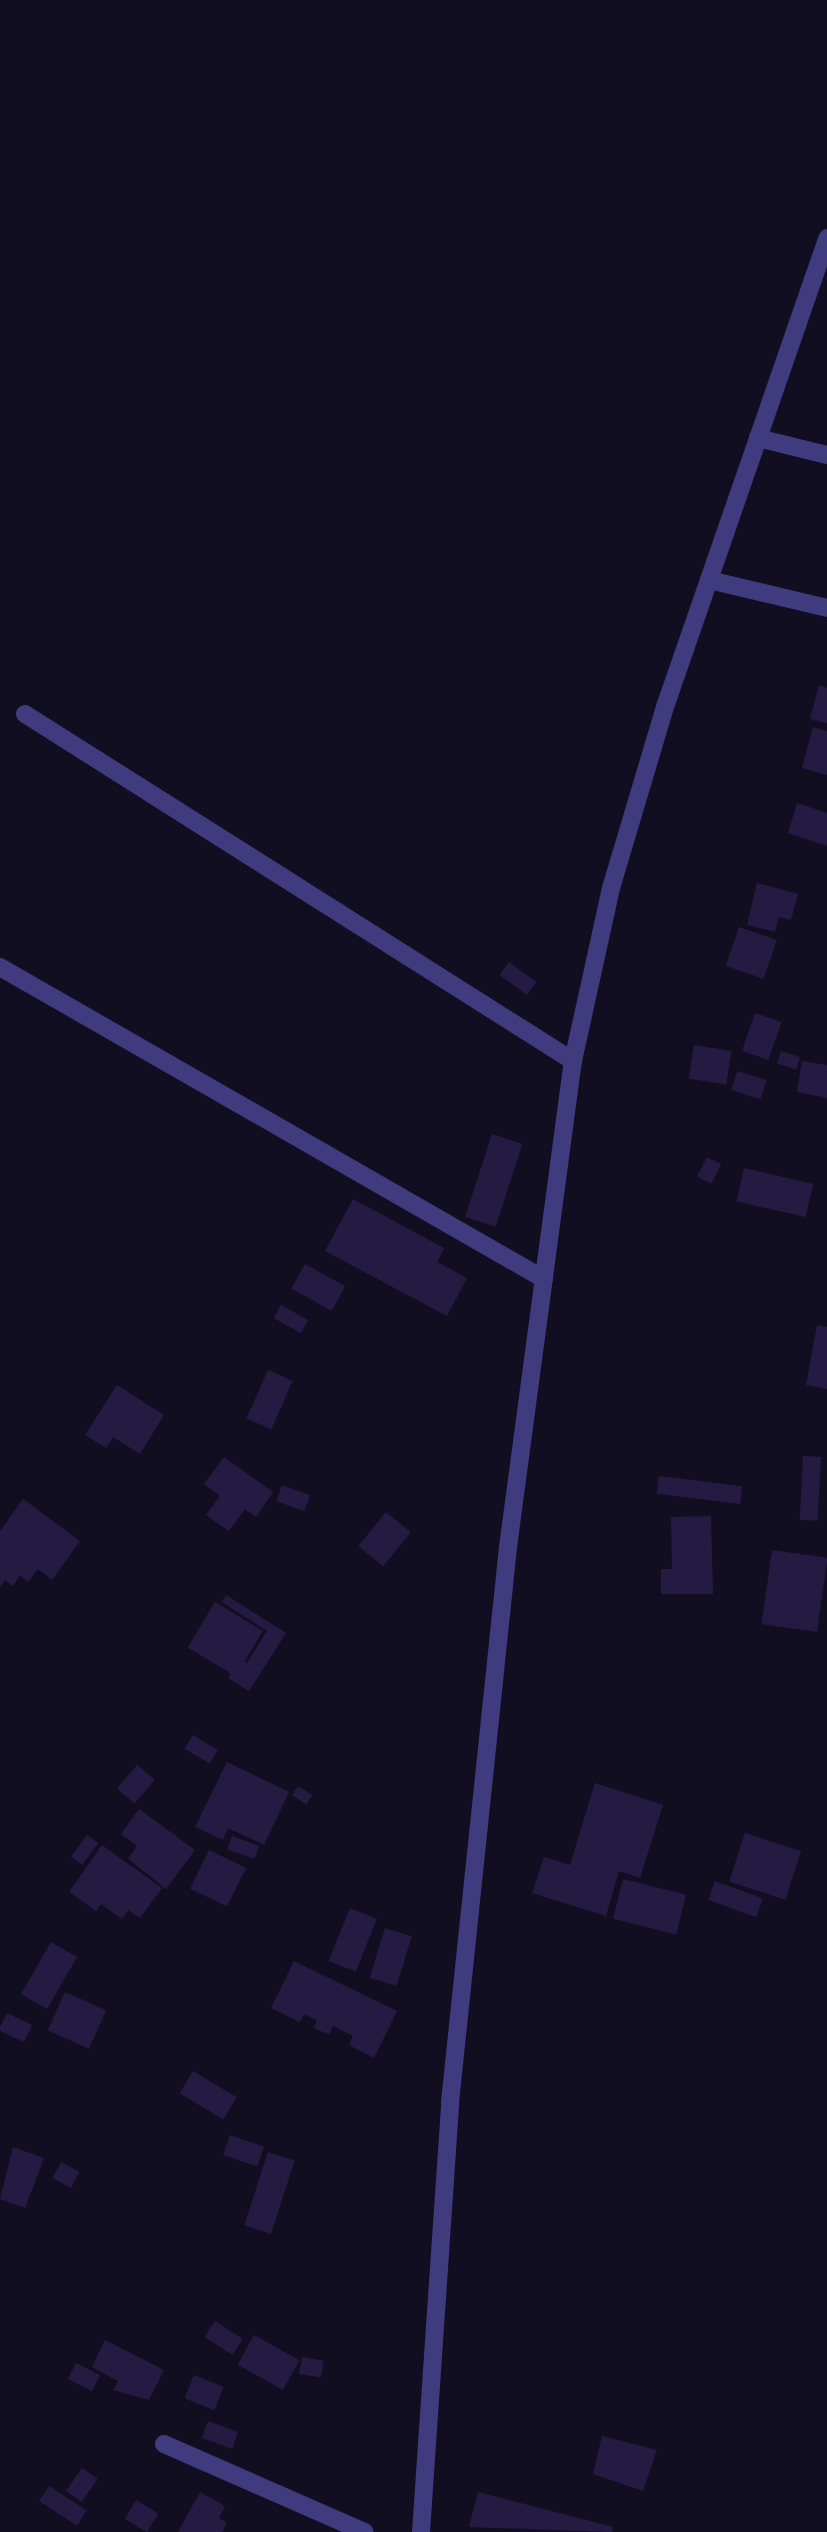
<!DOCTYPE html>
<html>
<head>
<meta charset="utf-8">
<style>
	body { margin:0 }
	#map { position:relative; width:827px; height:2532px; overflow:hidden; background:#120e22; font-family:"Archivo Narrow",sans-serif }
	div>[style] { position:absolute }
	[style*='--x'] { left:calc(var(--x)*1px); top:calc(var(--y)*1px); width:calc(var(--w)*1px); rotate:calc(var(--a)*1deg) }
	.building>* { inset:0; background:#251b42; transform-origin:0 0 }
	.minor>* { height:18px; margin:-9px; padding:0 9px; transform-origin:9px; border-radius:9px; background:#403b7f }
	span { translate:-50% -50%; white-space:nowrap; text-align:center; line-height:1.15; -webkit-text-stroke:5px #120e22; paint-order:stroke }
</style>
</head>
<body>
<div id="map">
	<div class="building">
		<div style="clip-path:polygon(819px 685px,827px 688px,827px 723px,810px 719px)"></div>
		<div style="clip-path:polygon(813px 727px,827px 731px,827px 775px,802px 768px)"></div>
		<div style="clip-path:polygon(797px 803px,827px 813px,827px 846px,788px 833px)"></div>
		<div style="clip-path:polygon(757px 883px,798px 894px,791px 920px,779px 917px,775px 932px,747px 925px)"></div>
		<div style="left:739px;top:927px;width:40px;height:41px;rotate:19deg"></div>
		<div style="left:509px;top:962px;width:34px;height:16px;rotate:36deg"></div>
		<div style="left:755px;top:1013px;width:28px;height:40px;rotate:19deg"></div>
		<div style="left:694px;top:1045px;width:38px;height:34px;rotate:9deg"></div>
		<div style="left:781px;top:1051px;width:20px;height:13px;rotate:18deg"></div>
		<div style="clip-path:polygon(802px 1061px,827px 1065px,827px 1098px,797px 1092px)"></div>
		<div style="left:737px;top:1071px;width:31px;height:20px;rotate:17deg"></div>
		<div style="left:492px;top:1134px;width:32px;height:87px;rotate:18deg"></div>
		<div style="left:707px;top:1157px;width:16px;height:22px;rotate:27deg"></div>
		<div style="left:744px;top:1168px;width:71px;height:34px;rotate:13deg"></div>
		<div style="clip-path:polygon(353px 1199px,444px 1248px,437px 1262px,467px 1278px,447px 1316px,325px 1251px)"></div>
		<div style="left:305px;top:1264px;width:46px;height:28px;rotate:29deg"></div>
		<div style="left:281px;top:1305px;width:31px;height:15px;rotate:29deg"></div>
		<div style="clip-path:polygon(817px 1325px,827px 1327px,827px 1389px,806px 1385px)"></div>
		<div style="left:268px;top:1370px;width:27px;height:53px;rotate:24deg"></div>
		<div style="clip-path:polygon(117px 1385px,164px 1415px,140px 1454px,113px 1437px,106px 1448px,85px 1435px)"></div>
		<div style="left:803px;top:1456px;width:18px;height:64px;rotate:3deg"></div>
		<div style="clip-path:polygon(224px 1457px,273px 1492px,256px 1517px,245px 1509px,229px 1531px,206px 1515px,220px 1496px,204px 1484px)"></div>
		<div style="left:659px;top:1476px;width:84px;height:18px;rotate:7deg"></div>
		<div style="left:282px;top:1485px;width:30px;height:17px;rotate:20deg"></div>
		<div style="clip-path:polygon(23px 1499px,80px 1541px,52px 1580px,38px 1569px,28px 1582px,20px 1575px,13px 1586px,5px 1580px,0 1587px,0 1531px)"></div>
		<div style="left:386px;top:1512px;width:32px;height:44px;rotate:39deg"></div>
		<div style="clip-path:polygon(711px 1516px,713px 1594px,661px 1594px,661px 1569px,672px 1569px,671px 1517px)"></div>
		<div style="left:772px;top:1550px;width:56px;height:75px;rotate:8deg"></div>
		<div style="clip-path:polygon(226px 1595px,286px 1633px,249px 1691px,228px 1678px,240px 1659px,247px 1663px,267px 1631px,222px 1602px)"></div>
		<div style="left:215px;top:1602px;width:56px;height:53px;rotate:31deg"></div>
		<div style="left:193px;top:1735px;width:29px;height:16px;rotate:31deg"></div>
		<div style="clip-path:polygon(227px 1762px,289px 1792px,264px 1845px,228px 1828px,223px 1840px,195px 1827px)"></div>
		<div style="left:137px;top:1765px;width:23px;height:31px;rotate:40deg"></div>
		<div style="clip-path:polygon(595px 1783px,663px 1805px,640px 1878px,619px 1871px,606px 1916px,532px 1893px,544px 1857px,570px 1865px)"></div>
		<div style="left:298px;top:1786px;width:17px;height:11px;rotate:33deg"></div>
		<div style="clip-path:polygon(139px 1809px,195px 1850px,166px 1889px,128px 1859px,137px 1846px,121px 1834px)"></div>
		<div style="left:745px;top:1833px;width:59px;height:51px;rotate:18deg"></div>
		<div style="left:87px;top:1835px;width:14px;height:27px;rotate:36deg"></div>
		<div style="left:232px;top:1836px;width:29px;height:14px;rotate:20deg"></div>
		<div style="clip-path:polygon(102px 1845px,162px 1888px,140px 1918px,128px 1910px,122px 1919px,101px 1904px,96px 1911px,69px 1892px)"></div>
		<div style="left:209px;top:1850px;width:41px;height:43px;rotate:26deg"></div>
		<div style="left:623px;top:1879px;width:65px;height:41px;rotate:14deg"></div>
		<div style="left:715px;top:1881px;width:51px;height:20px;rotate:20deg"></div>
		<div style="left:350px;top:1908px;width:29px;height:57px;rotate:22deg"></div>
		<div style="left:385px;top:1928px;width:28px;height:52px;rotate:17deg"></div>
		<div style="left:51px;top:1942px;width:30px;height:60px;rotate:30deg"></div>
		<div style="clip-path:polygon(294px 1961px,397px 2011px,374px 2058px,349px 2045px,353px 2036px,333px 2026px,329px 2035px,314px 2028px,317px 2020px,304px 2014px,300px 2022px,271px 2008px)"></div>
		<div style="left:65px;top:1992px;width:45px;height:42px;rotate:24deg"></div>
		<div style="left:7px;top:2013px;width:28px;height:19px;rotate:26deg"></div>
		<div style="left:193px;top:2071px;width:51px;height:26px;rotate:31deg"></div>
		<div style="left:230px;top:2135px;width:36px;height:21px;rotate:19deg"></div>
		<div style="clip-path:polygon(13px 2147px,44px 2158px,25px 2208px,0 2199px)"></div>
		<div style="left:268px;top:2152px;width:28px;height:77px;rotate:18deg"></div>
		<div style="left:61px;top:2162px;width:21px;height:18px;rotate:28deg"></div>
		<div style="left:215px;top:2321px;width:33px;height:19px;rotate:33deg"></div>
		<div style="left:254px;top:2335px;width:52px;height:34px;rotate:29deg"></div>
		<div style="clip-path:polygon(105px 2340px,164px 2370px,149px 2400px,113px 2390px,118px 2381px,92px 2367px)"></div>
		<div style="left:302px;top:2357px;width:22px;height:17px;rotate:10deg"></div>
		<div style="left:76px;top:2363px;width:27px;height:18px;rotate:27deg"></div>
		<div style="left:194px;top:2375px;width:32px;height:25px;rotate:22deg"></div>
		<div style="left:208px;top:2421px;width:32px;height:18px;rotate:20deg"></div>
		<div style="clip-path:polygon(602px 2436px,657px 2450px,643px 2491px,593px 2474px)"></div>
		<div style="left:82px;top:2468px;width:19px;height:28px;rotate:35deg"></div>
		<div style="left:49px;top:2486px;width:45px;height:18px;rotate:33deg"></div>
		<div style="clip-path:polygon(200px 2492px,225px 2506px,219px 2518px,227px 2523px,222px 2532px,178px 2532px)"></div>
		<div style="clip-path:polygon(478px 2492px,613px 2527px,612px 2532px,469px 2527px)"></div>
		<div style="left:136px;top:2500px;width:26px;height:22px;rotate:31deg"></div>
	</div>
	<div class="minor">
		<div style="--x:758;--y:438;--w:71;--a:13.8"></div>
		<div style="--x:709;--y:580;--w:121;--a:13.3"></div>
		<div style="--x:25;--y:714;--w:649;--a:32.34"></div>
		<div style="--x:0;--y:967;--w:627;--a:29.84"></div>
		<div style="--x:164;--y:2444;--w:219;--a:23.7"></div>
		<div style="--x:421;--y:2532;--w:431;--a:-86.1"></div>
		<div style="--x:450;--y:2102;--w:558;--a:-84.03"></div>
		<div style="--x:508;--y:1547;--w:490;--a:-82.4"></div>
		<div style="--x:573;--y:1061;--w:177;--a:-77.6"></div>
		<div style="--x:611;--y:888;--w:192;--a:-73.4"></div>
		<div style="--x:666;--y:704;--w:493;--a:-70.9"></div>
	</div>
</div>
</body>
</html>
